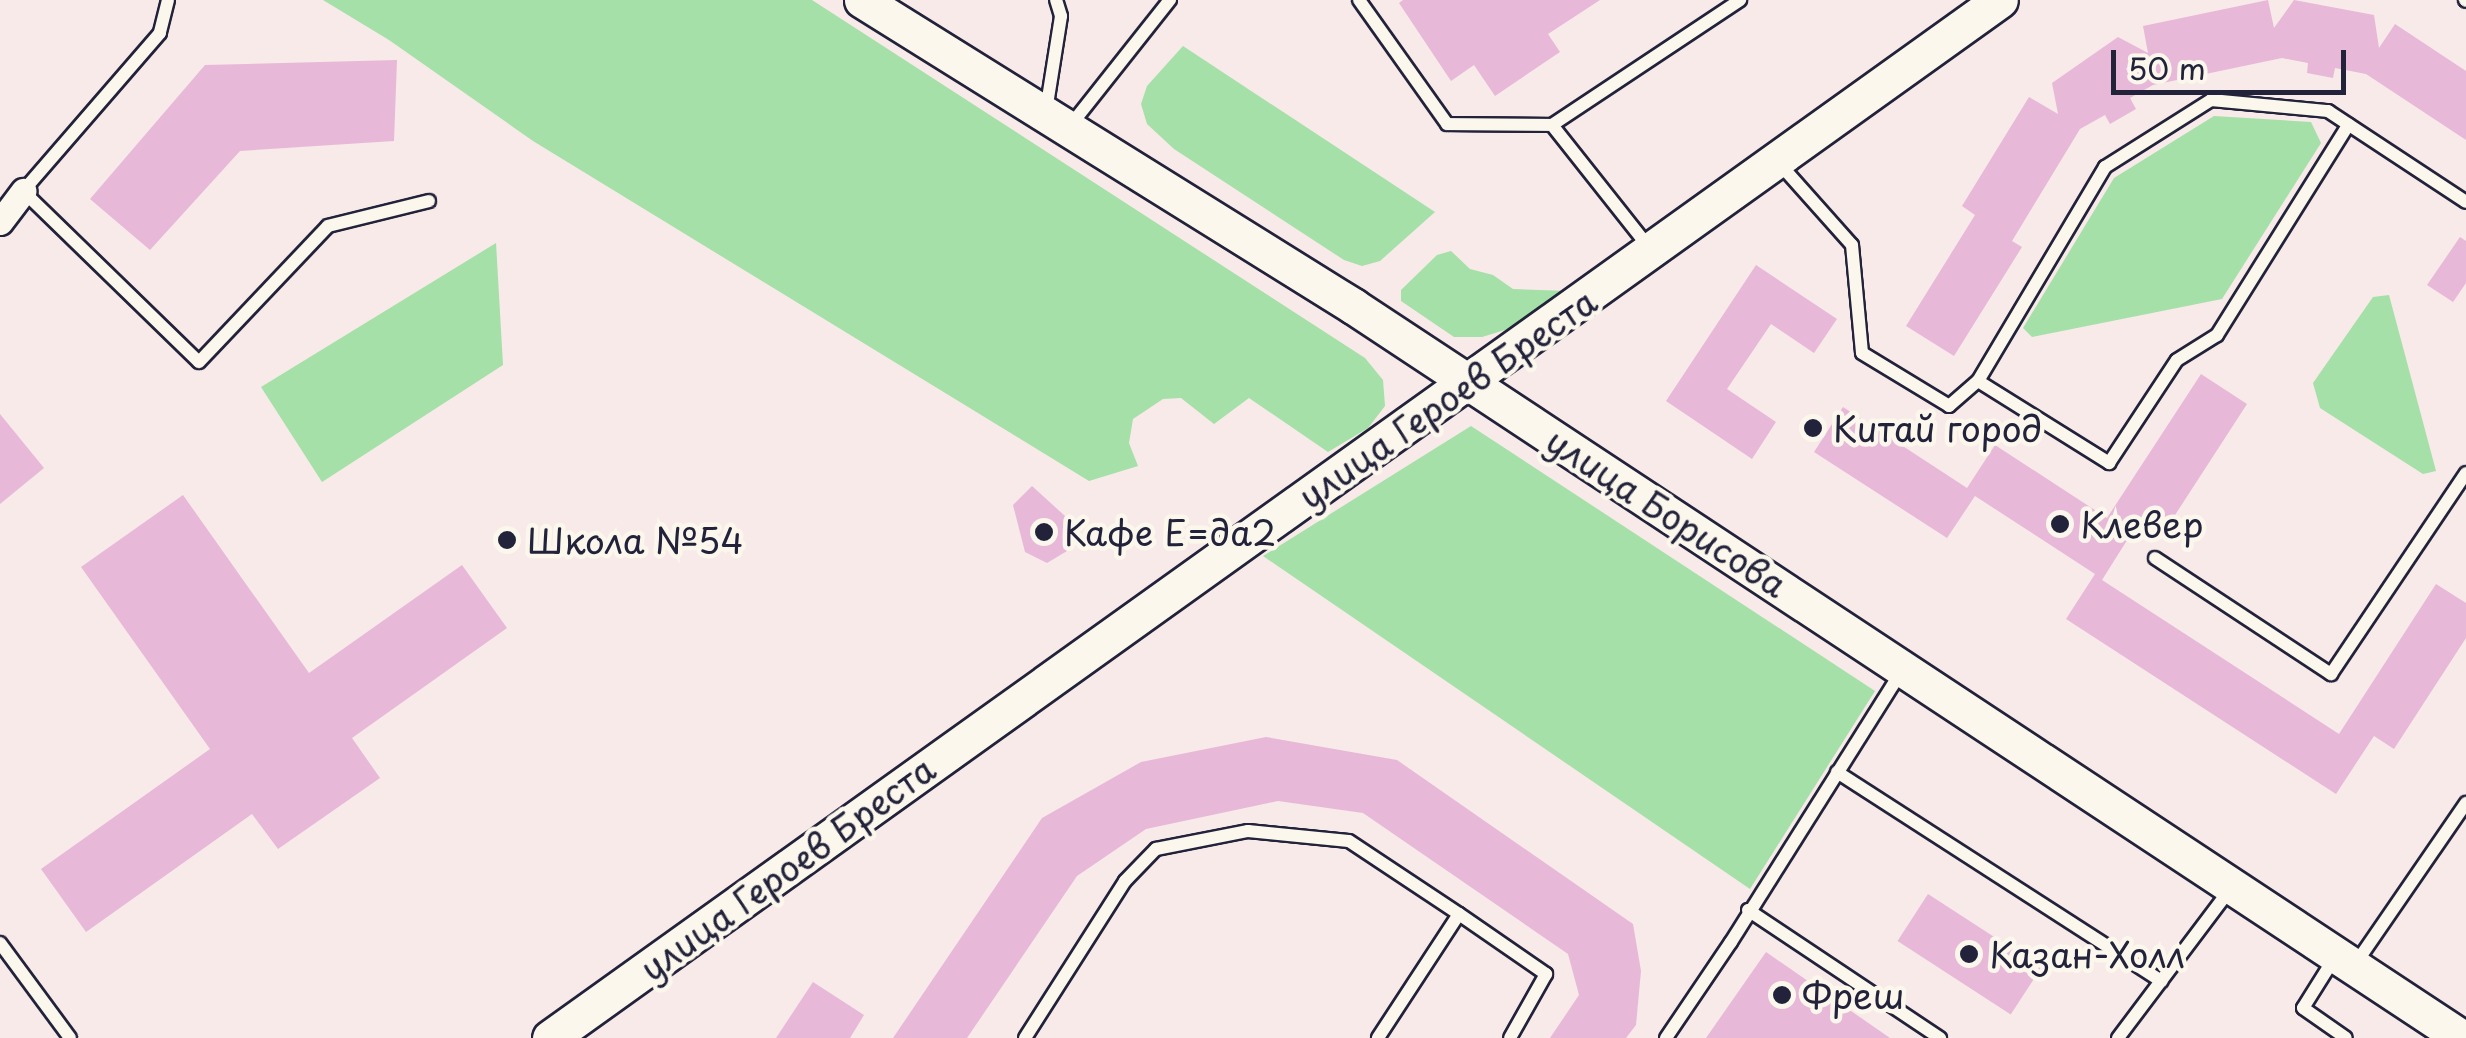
<!DOCTYPE html>
<html>
<head>
<meta charset="utf-8">
<style>
	body { margin:0 }
	#map { position:relative; width:2466px; height:1038px; overflow:hidden; background:#f7eae8; font-family:"Playpen Sans",sans-serif }
	div>[style] { position:absolute }
	[style*='--x'] { left:calc(var(--x)*1px); top:calc(var(--y)*1px); width:calc(var(--w)*1px); rotate:calc(var(--a)*1deg) }
	.green>* { inset:0; background:#a4e0a7 }
	.building>* { inset:0; background:#e8b8d9; transform-origin:0 0 }
	.roads { filter:drop-shadow(2px 0 #22223b) drop-shadow(-2px 0 #22223b) drop-shadow(0 2px #22223b) drop-shadow(0 -2px #22223b) }
	.lane>* { height:12px; margin:-6px; padding:0 6px; transform-origin:6px; border-radius:6px; background:#fbf7ec }
	.street>* { height:25px; margin:-12.5px; padding:0 12.5px; transform-origin:12.5px; border-radius:12.5px; background:#fbf7ec }
	.secondary>* { height:35px; margin:-17.5px; padding:0 17.5px; transform-origin:17.5px; border-radius:17.5px; background:#fbf7ec }
	.dots>* { width:28px; height:28px; translate:-50% -50%; box-sizing:border-box; border:5px solid #fbf7ec; border-radius:50% }
	span { translate:-50% -50%; white-space:nowrap; text-align:center; line-height:1.15; -webkit-text-stroke:9px #fbf7ec; paint-order:stroke }
	.street-label { font-size:35px; color:#22223b }
	.poi-label { font-size:35px; color:#22223b }
	.left { translate:0 -50%; text-align:left }
	.scale { position:absolute; left:2111px; top:50px; width:235px; height:45px; box-sizing:border-box; border:5px solid #22223b; border-top:0; padding-left:12px; font-size:30px; line-height:35px; white-space:nowrap; color:#22223b; -webkit-text-stroke:8px #fbf7ec; paint-order:stroke }
</style>
</head>
<body>
<div id="map">
	<div class="green">
		<div style="clip-path:polygon(323px 0,812px 0,1365px 358px,1383px 380px,1385px 406px,1368px 428px,1328px 452px,1249px 398px,1214px 424px,1181px 398px,1163px 399px,1133px 419px,1129px 443px,1138px 466px,1089px 481px,533px 141px,389px 40px)"></div>
		<div style="clip-path:polygon(1183px 46px,1435px 212px,1380px 261px,1362px 266px,1344px 260px,1174px 149px,1147px 124px,1141px 104px,1147px 86px)"></div>
		<div style="clip-path:polygon(2214px 116px,2311px 122px,2321px 143px,2222px 299px,2032px 337px,2023px 328px,2114px 178px)"></div>
		<div style="clip-path:polygon(496px 243px,503px 365px,322px 482px,261px 387px)"></div>
		<div style="clip-path:polygon(1451px 251px,1470px 269px,1493px 275px,1513px 289px,1569px 291px,1534px 321px,1482px 337px,1454px 337px,1401px 301px,1401px 290px,1437px 255px)"></div>
		<div style="clip-path:polygon(2389px 295px,2436px 471px,2423px 474px,2320px 408px,2313px 383px,2373px 297px)"></div>
		<div style="clip-path:polygon(1471px 426px,1875px 691px,1750px 889px,1263px 556px)"></div>
	</div>
	<div class="building">
		<div style="clip-path:polygon(1403px 0,1600px 0,1548px 34px,1560px 52px,1495px 96px,1474px 65px,1451px 81px,1399px 3px)"></div>
		<div style="clip-path:polygon(2268px 0,2274px 28px,2294px 0,2374px 15px,2379px 48px,2395px 24px,2466px 71px,2466px 140px,2366px 74px,2335px 68px,2333px 78px,2307px 73px,2308px 63px,2282px 58px,2153px 85px,2130px 98px,2136px 109px,2110px 124px,2105px 115px,2080px 129px,2012px 241px,2022px 247px,1954px 356px,1906px 326px,1975px 215px,1962px 206px,2029px 97px,2058px 114px,2052px 83px,2118px 37px,2148px 53px,2143px 26px)"></div>
		<div style="clip-path:polygon(397px 60px,394px 141px,240px 151px,150px 250px,90px 199px,205px 65px)"></div>
		<div style="clip-path:polygon(2460px 237px,2466px 241px,2466px 283px,2453px 302px,2427px 285px)"></div>
		<div style="clip-path:polygon(1756px 265px,1837px 319px,1814px 353px,1771px 324px,1727px 389px,1776px 422px,1752px 459px,1666px 401px)"></div>
		<div style="clip-path:polygon(2201px 374px,2247px 404px,2164px 532px,2141px 518px,2102px 580px,2339px 734px,2436px 584px,2466px 603px,2466px 638px,2394px 749px,2374px 736px,2336px 794px,2066px 619px,2095px 574px,1975px 496px,1947px 538px,1814px 452px,1843px 407px,1967px 488px,1995px 445px,2107px 518px)"></div>
		<div style="clip-path:polygon(0 414px,44px 468px,0 504px)"></div>
		<div style="clip-path:polygon(1032px 486px,1065px 516px,1072px 548px,1047px 563px,1025px 552px,1013px 505px)"></div>
		<div style="clip-path:polygon(183px 495px,309px 673px,462px 565px,507px 628px,352px 738px,380px 778px,278px 849px,252px 814px,86px 932px,41px 869px,210px 749px,81px 567px)"></div>
		<div style="clip-path:polygon(1266px 737px,1397px 760px,1633px 924px,1641px 971px,1636px 1025px,1626px 1038px,1550px 1038px,1579px 995px,1568px 954px,1363px 813px,1278px 801px,1146px 829px,1077px 876px,967px 1038px,893px 1038px,1042px 818px,1141px 762px)"></div>
		<div style="left:1928px;top:894px;width:135px;height:56px;rotate:33deg"></div>
		<div style="clip-path:polygon(1766px 952px,1890px 1038px,1706px 1038px)"></div>
		<div style="clip-path:polygon(813px 982px,864px 1015px,850px 1038px,776px 1038px)"></div>
	</div>
	<div class="roads">
		<div class="lane">
			<div style="--x:168;--y:0;--w:34;--a:104"></div>
			<div style="--x:160;--y:33;--w:209;--a:130.9"></div>
			<div style="--x:23;--y:191;--w:245;--a:44.2"></div>
			<div style="--x:199;--y:362;--w:187;--a:-46.5"></div>
			<div style="--x:328;--y:226;--w:104;--a:-13.9"></div>
			<div style="--x:1359;--y:0;--w:152;--a:54.6"></div>
			<div style="--x:1447;--y:124;--w:105;--a:0.5"></div>
			<div style="--x:1552;--y:125;--w:226;--a:-33.6"></div>
			<div style="--x:2465;--y:0;--w:1;--a:45"></div>
			<div style="--x:1046;--y:111;--w:96;--a:-81"></div>
			<div style="--x:1061;--y:16;--w:17;--a:-107"></div>
			<div style="--x:1552;--y:125;--w:154;--a:51.6"></div>
			<div style="--x:1070;--y:126;--w:161;--a:-51.6"></div>
			<div style="--x:1778;--y:162;--w:111;--a:48.3"></div>
			<div style="--x:1852;--y:245;--w:108;--a:84.7"></div>
			<div style="--x:1862;--y:353;--w:102;--a:31.3"></div>
			<div style="--x:1949;--y:406;--w:38;--a:-41"></div>
			<div style="--x:1978;--y:381;--w:249;--a:-59.3"></div>
			<div style="--x:2105;--y:167;--w:125;--a:-32.3"></div>
			<div style="--x:2211;--y:100;--w:118;--a:5.4"></div>
			<div style="--x:2328;--y:111;--w:165;--a:33.4"></div>
			<div style="--x:1978;--y:381;--w:155;--a:32"></div>
			<div style="--x:2109;--y:463;--w:123;--a:-56.6"></div>
			<div style="--x:2177;--y:360;--w:47;--a:-32"></div>
			<div style="--x:2217;--y:335;--w:248;--a:-58"></div>
			<div style="--x:2155;--y:558;--w:211;--a:33.4"></div>
			<div style="--x:2331;--y:674;--w:242;--a:-56.1"></div>
			<div style="--x:1837;--y:772;--w:386;--a:32.8"></div>
			<div style="--x:1748;--y:910;--w:231;--a:33.7"></div>
			<div style="--x:1459;--y:914;--w:106;--a:34.6"></div>
			<div style="--x:1546;--y:974;--w:73;--a:119.4"></div>
			<div style="--x:0;--y:943;--w:118;--a:53.6"></div>
			<div style="--x:2335;--y:957;--w:60;--a:122.1"></div>
			<div style="--x:2303;--y:1008;--w:52;--a:34.9"></div>
			<div style="--x:2354;--y:966;--w:198;--a:-55.5"></div>
			<div style="--x:1025;--y:1038;--w:186;--a:-57.5"></div>
			<div style="--x:1125;--y:881;--w:45;--a:-45.9"></div>
			<div style="--x:1156;--y:849;--w:94;--a:-11.1"></div>
			<div style="--x:1248;--y:831;--w:101;--a:5.7"></div>
			<div style="--x:1349;--y:841;--w:132;--a:33.6"></div>
			<div style="--x:1459;--y:914;--w:148;--a:123.2"></div>
			<div style="--x:1666;--y:1038;--w:116;--a:-55.9"></div>
			<div style="--x:1731;--y:942;--w:321;--a:-57.8"></div>
			<div style="--x:2118;--y:1038;--w:188;--a:-53"></div>
		</div>
		<div class="street">
			<div style="--x:0;--y:222;--w:39;--a:-53"></div>
		</div>
		<div class="secondary">
			<div style="--x:862;--y:0;--w:579;--a:31.93"></div>
			<div style="--x:1353;--y:306;--w:1329;--a:33.43"></div>
			<div style="--x:550;--y:1038;--w:1783;--a:-35.6"></div>
		</div>
	</div>
	<div class="dots">
		<div style="left:1813px;top:428px;background:#22223b"></div>
		<div style="left:2060px;top:524px;background:#22223b"></div>
		<div style="left:1044px;top:532px;background:#22223b"></div>
		<div style="left:507px;top:540px;background:#22223b"></div>
		<div style="left:1969px;top:954px;background:#22223b"></div>
		<div style="left:1782px;top:995px;background:#22223b"></div>
	</div>
	<div class="street-label">
		<span style="left:1447px;top:398px;rotate:-35deg">улица Героев Бреста</span>
		<span style="left:1667px;top:512px;rotate:33deg">улица Борисова</span>
		<span style="left:787px;top:868px;rotate:-36deg">улица Героев Бреста</span>
	</div>
	<div class="poi-label">
		<span class="left" style="left:1833px;top:428px">Китай город</span>
		<span class="left" style="left:2080px;top:524px">Клевер</span>
		<span class="left" style="left:1064px;top:532px">Кафе Е=да2</span>
		<span class="left" style="left:527px;top:540px">Школа №54</span>
		<span class="left" style="left:1989px;top:954px">Казан-Холл</span>
		<span class="left" style="left:1802px;top:995px">Фреш</span>
	</div>
	<div class="scale">50 m</div>
</div>
</body>
</html>
